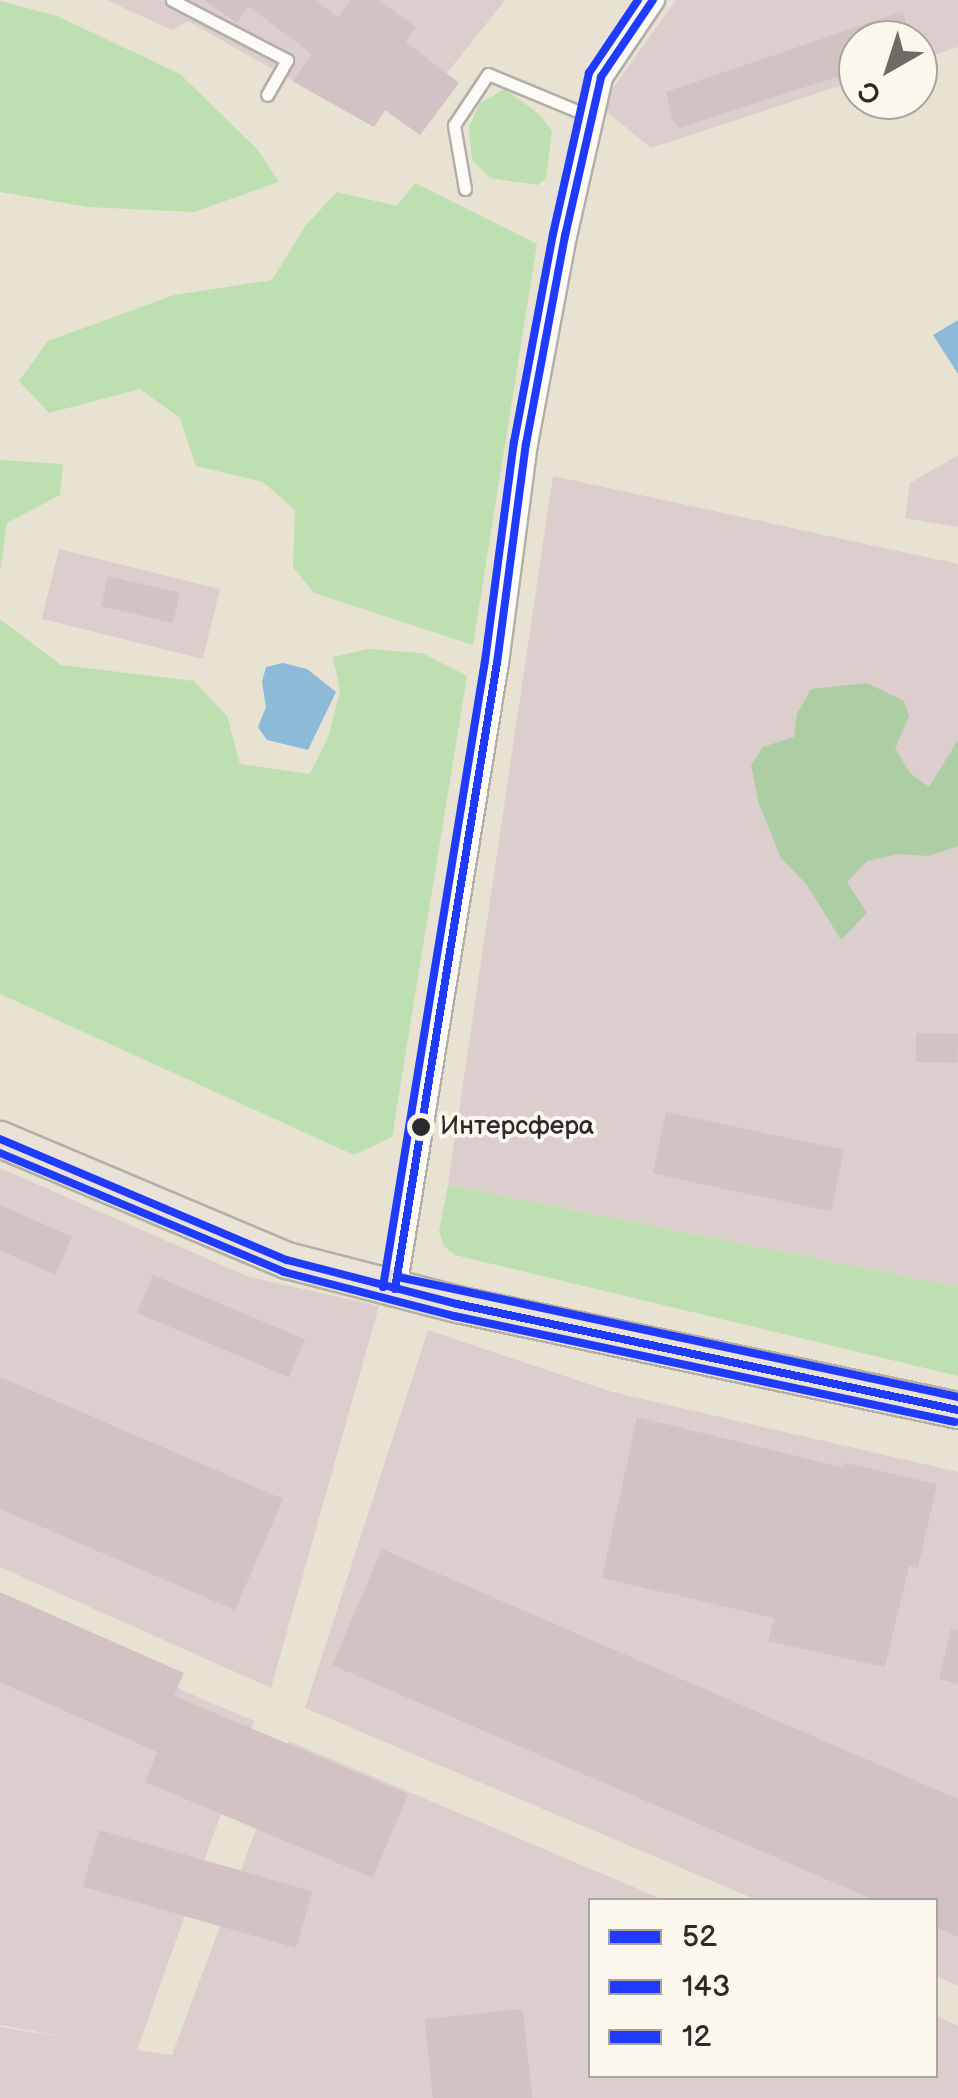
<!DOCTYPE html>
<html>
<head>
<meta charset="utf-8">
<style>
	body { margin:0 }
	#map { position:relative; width:958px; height:2098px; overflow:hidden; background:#e8e2d3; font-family:"Balsamiq Sans",sans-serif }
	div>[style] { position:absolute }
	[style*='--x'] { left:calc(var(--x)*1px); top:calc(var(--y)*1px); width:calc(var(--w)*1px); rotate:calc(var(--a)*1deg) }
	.industrial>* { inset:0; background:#dccecc; transform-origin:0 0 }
	.green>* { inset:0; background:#bedfb0 }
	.forest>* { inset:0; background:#adcda4 }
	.water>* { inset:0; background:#8dbad8 }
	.building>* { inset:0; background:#d3c2c4; transform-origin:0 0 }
	.roads { filter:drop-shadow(2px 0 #b3afa6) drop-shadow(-2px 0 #b3afa6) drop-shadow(0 2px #b3afa6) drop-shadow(0 -2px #b3afa6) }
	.service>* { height:11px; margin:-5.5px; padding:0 5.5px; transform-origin:5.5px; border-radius:5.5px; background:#fcfbf8 }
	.minor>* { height:22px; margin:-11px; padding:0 11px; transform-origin:11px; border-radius:11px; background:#fcfbf8 }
	.primary>* { height:35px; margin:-17.5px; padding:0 17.5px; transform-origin:17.5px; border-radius:17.5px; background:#e9e2d6 }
	.bus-1>* { height:8px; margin:-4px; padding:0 4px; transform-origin:4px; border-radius:4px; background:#1f3bff }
	.bus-2>* { height:8px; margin:-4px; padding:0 4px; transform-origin:4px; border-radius:4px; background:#1f3bff }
	.bus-3>* { height:8px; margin:-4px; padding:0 4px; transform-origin:4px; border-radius:4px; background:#1f3bff }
	.dots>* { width:28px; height:28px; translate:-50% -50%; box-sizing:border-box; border:5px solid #fbf7ec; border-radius:50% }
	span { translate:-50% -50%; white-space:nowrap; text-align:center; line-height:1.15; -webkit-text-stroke:8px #fbf7ec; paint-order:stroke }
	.bus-label { font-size:26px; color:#2b2b2b }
	.left { translate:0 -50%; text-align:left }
	.legend { position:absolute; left:588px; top:1898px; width:350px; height:180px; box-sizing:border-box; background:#fbf7ec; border:2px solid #a8a59f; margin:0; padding:12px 18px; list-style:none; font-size:30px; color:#2b2b2b }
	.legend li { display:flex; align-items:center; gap:20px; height:50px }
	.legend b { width:50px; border:2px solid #a8a59f }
	.north { position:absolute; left:838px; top:20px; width:100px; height:100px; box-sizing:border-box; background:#fbf7ec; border:2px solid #a8a59f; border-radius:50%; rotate:219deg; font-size:28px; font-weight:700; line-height:40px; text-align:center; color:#2b2b2b }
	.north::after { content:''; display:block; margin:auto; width:35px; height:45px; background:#6d6b66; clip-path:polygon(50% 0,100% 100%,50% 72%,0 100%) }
</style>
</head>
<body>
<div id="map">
	<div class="industrial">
		<div style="clip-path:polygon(106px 0,505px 0,447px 73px,459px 83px,420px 135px,385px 110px,374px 127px,188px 21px,172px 30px)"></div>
		<div style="clip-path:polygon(676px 0,958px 0,958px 47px,918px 60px,918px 40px,858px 40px,858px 80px,651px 148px,600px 106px)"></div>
		<div style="clip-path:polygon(958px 455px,958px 527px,905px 518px,910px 483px)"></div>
		<div style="clip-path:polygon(553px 476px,958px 564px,958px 1287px,448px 1185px)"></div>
		<div style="left:59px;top:549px;width:166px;height:72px;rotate:14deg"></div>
		<div style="clip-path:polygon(0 1168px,249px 1277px,379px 1306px,271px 1688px,0 1567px)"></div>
		<div style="clip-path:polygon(428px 1330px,612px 1392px,958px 1472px,958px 1986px,936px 1976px,936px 1900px,757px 1900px,305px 1708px)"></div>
		<div style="clip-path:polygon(0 1612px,254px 1721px,137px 2050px,172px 2055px,289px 1741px,664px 1900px,590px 1900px,590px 2076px,936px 2076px,936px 2016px,958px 2026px,958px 2098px,0 2098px,0 2027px,77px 2039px,0 2025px)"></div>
	</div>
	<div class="green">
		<div style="clip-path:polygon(0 1px,57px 16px,180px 74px,258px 150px,279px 182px,194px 212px,88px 207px,0 192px)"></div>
		<div style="clip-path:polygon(505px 89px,539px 114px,552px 131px,546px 178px,538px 185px,490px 178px,472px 160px,469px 127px,480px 103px)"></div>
		<div style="clip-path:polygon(415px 183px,537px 244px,473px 645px,314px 593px,293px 567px,295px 510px,263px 482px,196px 466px,180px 418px,140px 389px,49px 413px,19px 381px,48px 341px,174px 295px,272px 280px,306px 225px,337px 192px,397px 206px)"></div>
		<div style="clip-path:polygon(0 460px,63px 464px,60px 495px,7px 523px,0 572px)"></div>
		<div style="clip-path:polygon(0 619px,61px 665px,194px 681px,227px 716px,240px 764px,310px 774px,329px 735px,340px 691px,333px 657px,368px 649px,422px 653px,467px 676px,392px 1137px,354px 1155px,0 994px)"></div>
		<div style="clip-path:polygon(448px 1185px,958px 1287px,958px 1376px,455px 1255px,444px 1246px,439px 1232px)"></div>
	</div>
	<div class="forest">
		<div style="clip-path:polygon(867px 683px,904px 701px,909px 717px,895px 748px,910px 773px,929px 787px,958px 740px,958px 846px,929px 856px,899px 854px,867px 861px,847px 882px,867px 913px,841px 940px,807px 885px,781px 858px,759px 804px,751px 765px,763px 747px,794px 737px,797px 714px,811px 689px)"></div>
	</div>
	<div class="water">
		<div style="clip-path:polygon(958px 320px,958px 374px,933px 335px)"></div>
		<div style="clip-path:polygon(283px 663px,307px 669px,336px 692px,308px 750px,267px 740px,258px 727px,266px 707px,262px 682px,266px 667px)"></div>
	</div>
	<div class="building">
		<div style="clip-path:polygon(204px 0,316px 0,338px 17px,351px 0,379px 0,416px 27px,406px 42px,459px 83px,420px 135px,385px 110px,374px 127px,292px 81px,312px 54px,248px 6px,237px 23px)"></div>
		<div style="clip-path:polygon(903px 11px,910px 40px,858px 40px,858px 70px,679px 128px,672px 120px,666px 92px)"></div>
		<div style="left:108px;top:576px;width:74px;height:31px;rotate:13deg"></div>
		<div style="left:916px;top:1033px;width:42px;height:29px;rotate:1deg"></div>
		<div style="left:666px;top:1112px;width:182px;height:63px;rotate:12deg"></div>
		<div style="clip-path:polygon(0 1205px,72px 1237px,55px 1275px,0 1250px)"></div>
		<div style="left:153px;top:1275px;width:165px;height:41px;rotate:23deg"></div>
		<div style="clip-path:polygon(0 1377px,283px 1499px,235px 1610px,0 1509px)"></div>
		<div style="clip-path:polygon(637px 1417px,844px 1468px,845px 1463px,937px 1484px,918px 1568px,909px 1566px,885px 1667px,768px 1641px,774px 1618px,602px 1578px)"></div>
		<div style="clip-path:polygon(382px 1549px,958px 1799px,958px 1937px,936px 1927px,936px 1900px,874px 1900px,332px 1665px)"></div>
		<div style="clip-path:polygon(0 1592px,184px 1673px,174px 1696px,408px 1794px,373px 1878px,145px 1782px,157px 1752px,0 1682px)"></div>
		<div style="clip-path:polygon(951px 1629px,958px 1630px,958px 1684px,939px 1679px)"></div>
		<div style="left:99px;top:1830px;width:222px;height:59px;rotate:16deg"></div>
		<div style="left:523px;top:2009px;width:90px;height:99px;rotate:84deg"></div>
	</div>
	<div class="roads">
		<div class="service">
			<div style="--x:172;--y:0;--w:130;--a:27.6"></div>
			<div style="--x:287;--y:60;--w:40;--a:119.7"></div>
			<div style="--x:465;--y:189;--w:65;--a:-99.8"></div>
			<div style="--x:454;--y:125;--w:61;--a:-56.3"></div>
			<div style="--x:488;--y:74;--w:113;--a:22.5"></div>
		</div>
		<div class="minor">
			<div style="--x:395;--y:1289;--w:634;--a:-80.75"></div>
			<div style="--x:497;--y:663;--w:221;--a:-82.5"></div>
			<div style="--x:526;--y:444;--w:212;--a:-79.4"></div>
			<div style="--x:565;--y:236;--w:163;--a:-77.2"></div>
			<div style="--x:601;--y:77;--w:93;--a:-56"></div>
		</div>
		<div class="primary">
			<div style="--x:0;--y:1139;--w:311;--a:22.9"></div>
			<div style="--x:287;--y:1260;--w:176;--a:14.5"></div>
			<div style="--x:457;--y:1304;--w:512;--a:11.95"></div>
		</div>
	</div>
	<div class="bus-1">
		<div style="--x:0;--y:1139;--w:311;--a:22.9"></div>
		<div style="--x:287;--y:1260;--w:176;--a:14.5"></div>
		<div style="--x:457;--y:1304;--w:512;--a:11.95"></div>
		<div style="--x:395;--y:1289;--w:634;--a:-80.75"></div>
		<div style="--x:497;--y:663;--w:221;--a:-82.5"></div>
		<div style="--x:526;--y:444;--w:212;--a:-79.4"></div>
		<div style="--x:565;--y:236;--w:163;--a:-77.2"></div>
		<div style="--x:601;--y:77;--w:93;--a:-56"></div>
	</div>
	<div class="bus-2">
		<div style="--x:0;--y:1153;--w:308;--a:22.7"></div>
		<div style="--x:284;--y:1272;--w:176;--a:14.5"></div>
		<div style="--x:454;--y:1316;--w:512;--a:11.95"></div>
	</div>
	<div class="bus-3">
		<div style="--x:398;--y:1277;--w:573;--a:12.09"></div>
		<div style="--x:383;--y:1287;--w:634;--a:-80.75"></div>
		<div style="--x:485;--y:661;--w:221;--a:-82.5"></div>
		<div style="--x:514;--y:442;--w:212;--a:-79.4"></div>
		<div style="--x:553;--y:234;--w:165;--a:-77.4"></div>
		<div style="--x:589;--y:73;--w:88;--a:-56.1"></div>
	</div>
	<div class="dots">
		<div style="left:421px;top:1127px;background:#2b2b2b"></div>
	</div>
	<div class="bus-label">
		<span class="left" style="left:440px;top:1127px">Интерсфера</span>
	</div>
	<ul class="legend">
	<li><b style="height:12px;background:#1f3bff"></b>52</li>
	<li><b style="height:12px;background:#1f3bff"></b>143</li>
	<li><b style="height:12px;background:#1f3bff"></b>12</li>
	</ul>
	<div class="north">С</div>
</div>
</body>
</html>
